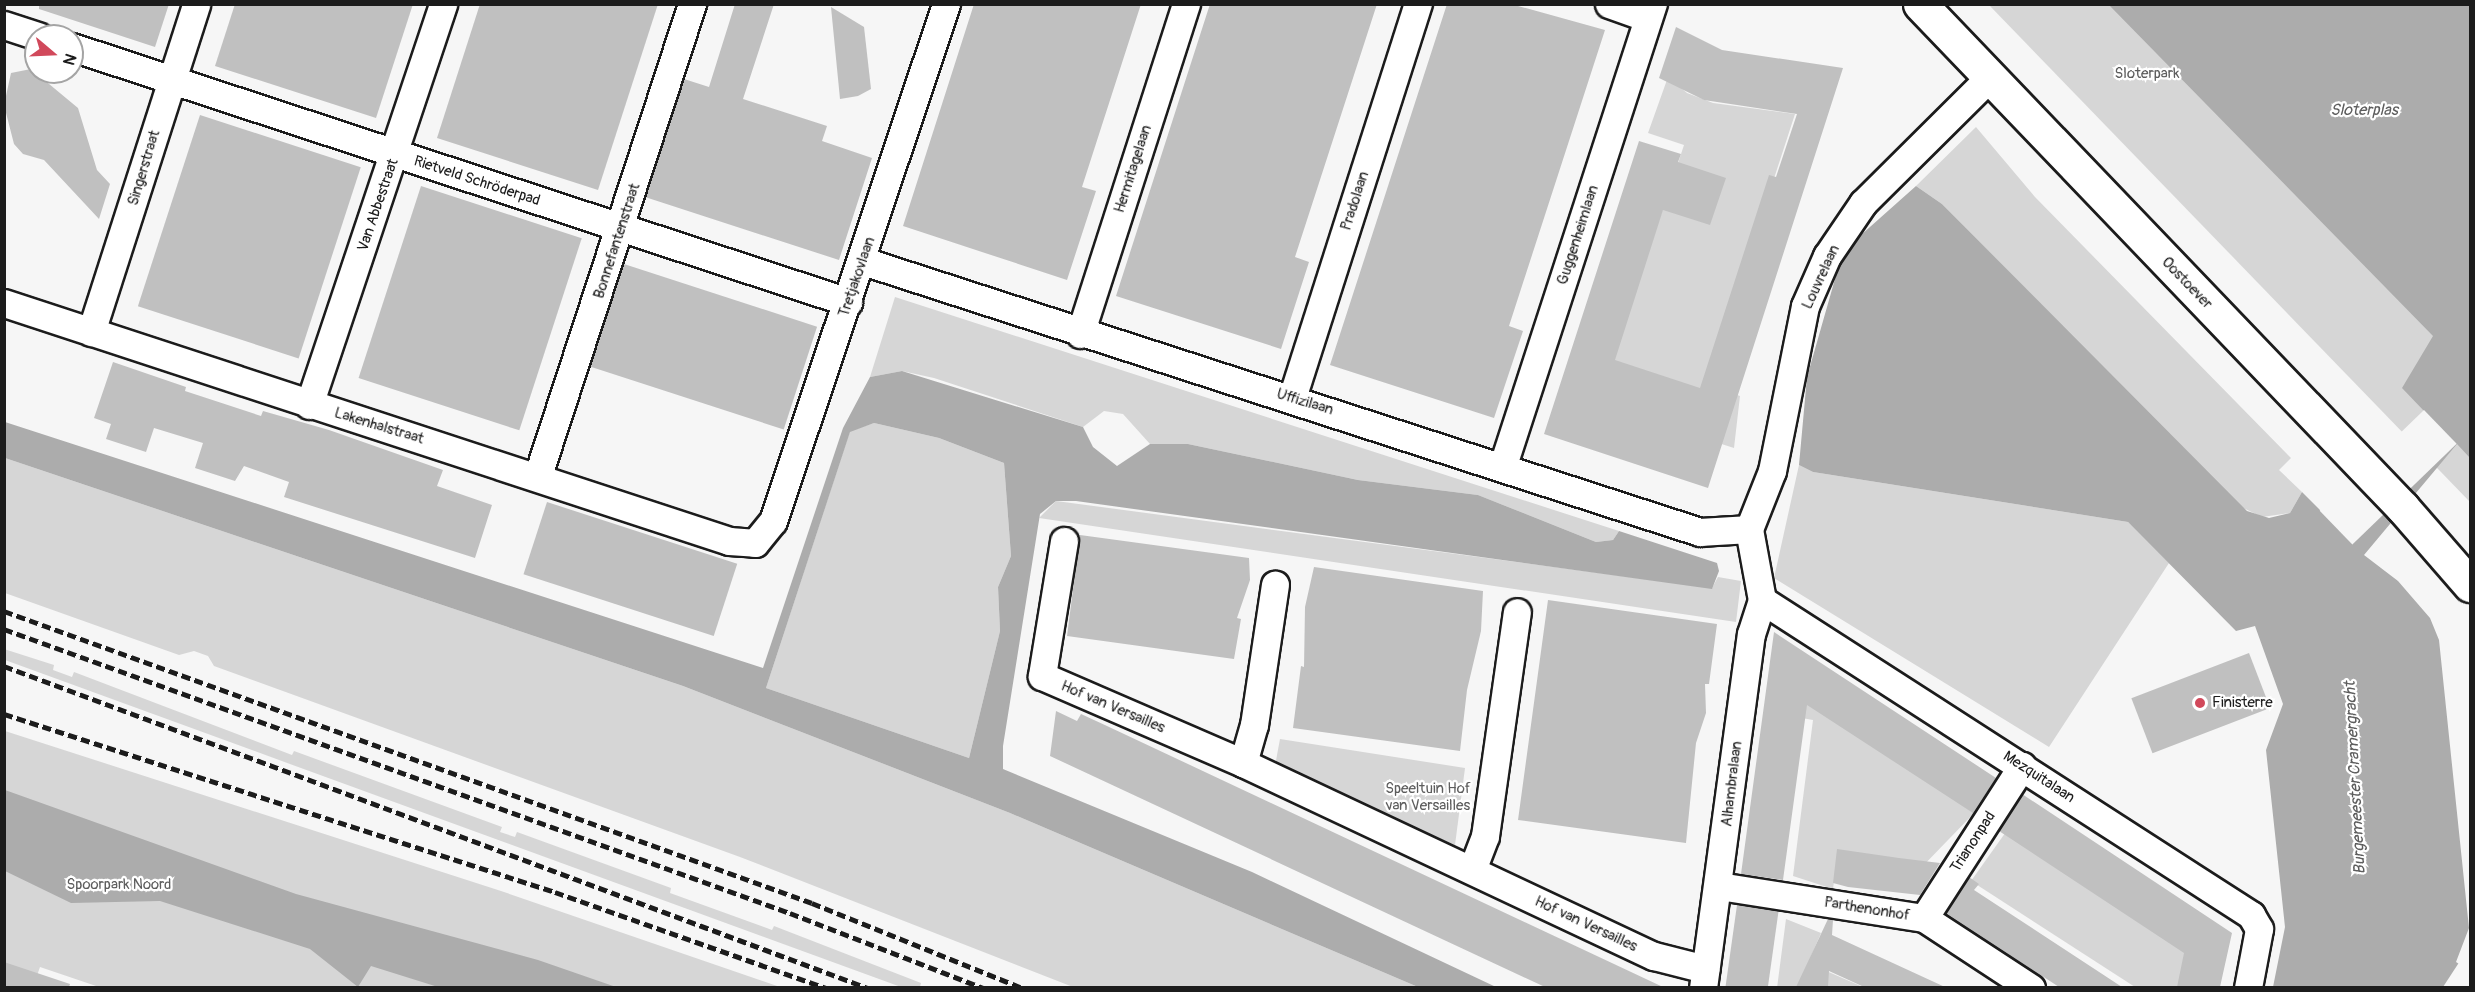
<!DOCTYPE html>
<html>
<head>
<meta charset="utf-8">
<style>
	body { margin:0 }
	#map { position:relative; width:2475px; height:992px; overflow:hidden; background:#f6f6f6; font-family:Pangolin,sans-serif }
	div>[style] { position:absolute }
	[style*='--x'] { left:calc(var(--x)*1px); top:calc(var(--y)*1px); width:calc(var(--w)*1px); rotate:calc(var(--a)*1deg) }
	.green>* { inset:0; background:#d6d6d6 }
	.water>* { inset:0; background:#acacac }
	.pier>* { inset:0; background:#f6f6f6; transform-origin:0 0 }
	.building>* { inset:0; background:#c0c0c0; transform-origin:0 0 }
	.roads { filter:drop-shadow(2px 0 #1c1c1c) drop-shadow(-2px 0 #1c1c1c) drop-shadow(0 2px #1c1c1c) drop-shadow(0 -2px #1c1c1c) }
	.street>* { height:27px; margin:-13.5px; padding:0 13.5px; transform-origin:13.5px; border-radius:13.5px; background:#fff }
	.secondary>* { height:33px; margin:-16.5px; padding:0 16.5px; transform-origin:16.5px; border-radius:16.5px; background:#fff }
	.rail>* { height:4.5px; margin-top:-2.25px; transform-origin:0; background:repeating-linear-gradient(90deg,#1c1c1c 0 9px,transparent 0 13.5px) }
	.dots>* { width:16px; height:16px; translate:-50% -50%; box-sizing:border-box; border:3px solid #fff; border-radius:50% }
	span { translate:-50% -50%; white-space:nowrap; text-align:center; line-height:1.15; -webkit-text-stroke:4.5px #fff; paint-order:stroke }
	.park-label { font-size:15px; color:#5d5d5d }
	.street-label { font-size:15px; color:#1c1c1c }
	.poi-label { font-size:15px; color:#1c1c1c }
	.left { translate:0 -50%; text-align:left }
	.water-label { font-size:16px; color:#5d5d5d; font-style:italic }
	.frame { position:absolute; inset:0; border:6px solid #1c1c1c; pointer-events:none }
	.north { position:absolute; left:24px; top:24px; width:60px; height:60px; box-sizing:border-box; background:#fff; border:2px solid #a4a4a4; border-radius:50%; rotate:109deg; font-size:16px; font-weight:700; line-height:24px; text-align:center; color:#1c1c1c }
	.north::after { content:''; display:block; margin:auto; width:21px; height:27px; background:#d1495b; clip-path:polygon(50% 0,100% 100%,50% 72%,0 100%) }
</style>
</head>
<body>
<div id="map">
	<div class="green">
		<div style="clip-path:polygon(1989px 5px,2175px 5px,2470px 344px,2470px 502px)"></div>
		<div style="clip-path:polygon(1668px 77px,1687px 93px,1713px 103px,1795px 114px,1707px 384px,1740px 396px,1734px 448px,1568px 395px,1615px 354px,1684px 145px,1648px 133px)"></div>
		<div style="clip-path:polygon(1976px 127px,2035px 197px,2291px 458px,2279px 470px,2302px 492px,2290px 513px,2262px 517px,2237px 505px,1942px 204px,1916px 186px)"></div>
		<div style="clip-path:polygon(895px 297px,1619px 531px,1613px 540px,1596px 542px,1478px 495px,1358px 480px,1188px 444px,1150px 444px,1123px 414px,1104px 411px,1083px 427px,934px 378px,902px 371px,870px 377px)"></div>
		<div style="clip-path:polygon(874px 423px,939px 438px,1004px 463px,1011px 556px,998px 587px,1000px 631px,969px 758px,766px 688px,850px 431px)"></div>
		<div style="clip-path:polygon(5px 458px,683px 686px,1010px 813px,1418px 987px,1073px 987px,740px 857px,214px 666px,208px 656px,194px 651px,179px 655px,5px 593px)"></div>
		<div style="clip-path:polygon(1799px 465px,1813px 472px,2128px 522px,2169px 563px,2049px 747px,1774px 578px)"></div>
		<div style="clip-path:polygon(1056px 501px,1712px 588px,1718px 577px,1741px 581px,1736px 622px,1039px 518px)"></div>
		<div style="clip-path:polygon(4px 649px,54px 665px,53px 670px,72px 677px,74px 672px,292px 755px,294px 751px,502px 827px,500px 832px,515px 837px,517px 832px,671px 888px,670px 893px,772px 930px,774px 926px,921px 983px,920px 987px,901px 987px,5px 660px)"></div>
		<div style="clip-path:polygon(1800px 690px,1978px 809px,1919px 870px,1837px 858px,1833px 889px,1793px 876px,1813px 720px,1796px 717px)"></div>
		<div style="clip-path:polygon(5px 731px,501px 891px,780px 987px,102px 988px,40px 967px,33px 987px,5px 982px)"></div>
		<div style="clip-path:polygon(1280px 739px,1465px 768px,1455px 845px,1275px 766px)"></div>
		<div style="clip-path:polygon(2008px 829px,2191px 947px,2181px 987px,2135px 987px,1971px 881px)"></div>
		<div style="clip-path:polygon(1786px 919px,1821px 933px,1808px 963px,1863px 987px,1777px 988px)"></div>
	</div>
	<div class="water">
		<div style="clip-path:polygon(2109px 5px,2470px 5px,2470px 458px,2457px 444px,2364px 555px,2398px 581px,2430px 618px,2439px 640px,2469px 928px,2456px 962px,2470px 971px,2470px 987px,2273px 987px,2285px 927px,2266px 750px,2283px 704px,2255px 626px,2236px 631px,2128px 522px,1813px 472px,1799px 465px,1807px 377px,1843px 251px,1916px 186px,1942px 204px,2247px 511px,2269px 518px,2290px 513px,2302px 492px,2331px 521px,2424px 411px,2402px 388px,2433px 336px)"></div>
		<div style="clip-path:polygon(evenodd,902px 371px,1083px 427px,1093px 447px,1117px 466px,1150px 444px,1188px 444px,1358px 480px,1478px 495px,1596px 542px,1613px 540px,1619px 531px,1717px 563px,1719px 571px,1712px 589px,1076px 501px,1056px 501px,1040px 514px,1003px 746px,1003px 769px,1252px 872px,1496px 987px,1418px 987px,1010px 813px,683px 686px,5px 458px,5px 422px,763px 668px,843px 428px,870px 377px,902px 371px,874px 423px,939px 438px,1004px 463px,1011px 556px,998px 587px,1000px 631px,969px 758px,766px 688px,850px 432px,874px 423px)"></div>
		<div style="clip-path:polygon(5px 790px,296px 894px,538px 960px,616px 987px,438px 987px,371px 966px,358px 987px,310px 949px,160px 901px,71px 903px,5px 871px)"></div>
	</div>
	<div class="pier">
		<div style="left:2424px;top:410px;width:47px;height:145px;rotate:46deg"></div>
		<div style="clip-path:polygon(2460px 961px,2470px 968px,2470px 987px,2443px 987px)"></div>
	</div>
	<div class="building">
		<div style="clip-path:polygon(39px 4px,169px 4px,155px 47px,39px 9px)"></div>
		<div style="clip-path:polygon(235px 4px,413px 4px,376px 118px,215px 66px)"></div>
		<div style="clip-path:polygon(480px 4px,658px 4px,598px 190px,437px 138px)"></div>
		<div style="clip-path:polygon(735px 4px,774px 4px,743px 99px,827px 126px,822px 141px,872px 158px,839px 260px,645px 197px,684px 79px,709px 87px)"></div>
		<div style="clip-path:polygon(974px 4px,1141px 4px,1082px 187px,1096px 191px,1067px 280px,903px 226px)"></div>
		<div style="clip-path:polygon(1210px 4px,1377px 4px,1295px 257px,1309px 262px,1281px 349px,1116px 296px)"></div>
		<div style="clip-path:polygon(1447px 4px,1511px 4px,1605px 30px,1509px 326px,1523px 331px,1494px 418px,1330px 365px)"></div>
		<div style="clip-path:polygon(831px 7px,864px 27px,871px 89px,858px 96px,840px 99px)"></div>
		<div style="clip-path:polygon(1676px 27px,1722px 50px,1843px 68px,1708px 488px,1544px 434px,1639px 141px,1681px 154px,1678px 162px,1726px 178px,1710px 225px,1663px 210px,1615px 360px,1700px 388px,1769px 175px,1776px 177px,1797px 114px,1704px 100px,1659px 78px)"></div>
		<div style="clip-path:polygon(31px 69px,78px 108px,97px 170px,110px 184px,99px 219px,44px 160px,23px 154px,14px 144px,4px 105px,11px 73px)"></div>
		<div style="left:200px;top:115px;width:169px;height:201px;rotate:18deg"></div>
		<div style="left:421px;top:186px;width:169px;height:202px;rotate:18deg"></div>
		<div style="left:624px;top:264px;width:203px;height:108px;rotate:18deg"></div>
		<div style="clip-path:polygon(113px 362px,186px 387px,185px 391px,261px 416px,263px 411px,329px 430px,443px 470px,437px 486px,492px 505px,475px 558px,284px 497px,289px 482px,244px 466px,235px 481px,195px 468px,203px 443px,154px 428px,146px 452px,106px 439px,111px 424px,94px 418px)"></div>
		<div style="left:547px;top:502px;width:200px;height:76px;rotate:18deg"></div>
		<div style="clip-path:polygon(1080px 535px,1249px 558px,1250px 580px,1237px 618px,1241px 619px,1234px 659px,1067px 636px)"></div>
		<div style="clip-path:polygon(1314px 567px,1483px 591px,1481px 631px,1467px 690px,1460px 751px,1293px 728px,1301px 666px,1304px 667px,1305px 607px)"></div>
		<div style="clip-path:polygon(1548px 600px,1717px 624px,1709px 684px,1705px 684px,1706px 713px,1696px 743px,1686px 843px,1518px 820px)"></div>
		<div style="clip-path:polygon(1774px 632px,1996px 778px,1973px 813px,1807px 705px,1783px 880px,1741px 874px)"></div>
		<div style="left:2249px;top:653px;width:59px;height:126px;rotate:69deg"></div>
		<div style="clip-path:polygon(1056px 711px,1077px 721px,1081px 714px,1107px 726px,1663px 987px,1545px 987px,1050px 756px)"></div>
		<div style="clip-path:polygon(2022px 794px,2232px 933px,2220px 987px,2177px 987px,2184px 953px,1999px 831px)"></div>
		<div style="clip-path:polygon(1837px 849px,1899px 858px,1940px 863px,1920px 895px,1848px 887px,1833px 883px)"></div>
		<div style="clip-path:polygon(1969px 877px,1979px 884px,1974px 890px,2122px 987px,2059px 987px,1946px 913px)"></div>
		<div style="left:1737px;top:905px;width:42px;height:83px;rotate:8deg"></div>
		<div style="clip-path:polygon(1828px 919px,1833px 920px,1832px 935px,1945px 987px,1864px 987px,1829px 971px,1828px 987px,1796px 987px)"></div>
		<div style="clip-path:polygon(4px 962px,70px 984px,69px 987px,4px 987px)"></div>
	</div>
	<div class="roads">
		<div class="street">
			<div style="--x:1609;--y:4;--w:41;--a:19.7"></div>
			<div style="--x:4;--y:25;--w:36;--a:18"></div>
			<div style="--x:72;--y:47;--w:817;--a:18.19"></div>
			<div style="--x:863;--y:261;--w:880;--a:17.94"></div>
			<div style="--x:1700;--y:532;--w:49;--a:-3.5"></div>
			<div style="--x:4;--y:303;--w:763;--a:18.17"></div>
			<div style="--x:729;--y:541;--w:26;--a:4"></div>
			<div style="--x:755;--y:543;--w:28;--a:-51"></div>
			<div style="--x:773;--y:521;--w:545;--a:-71.5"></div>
			<div style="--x:91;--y:332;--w:344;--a:-72.2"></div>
			<div style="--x:1080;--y:334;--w:347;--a:-72.2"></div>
			<div style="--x:1292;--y:398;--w:414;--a:-72.3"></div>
			<div style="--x:309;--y:405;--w:423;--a:-71.5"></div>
			<div style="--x:1503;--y:465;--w:485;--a:-72"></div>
			<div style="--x:538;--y:475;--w:496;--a:-71.9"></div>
			<div style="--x:1064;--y:541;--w:137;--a:99.3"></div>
			<div style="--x:1042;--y:676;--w:219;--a:23.4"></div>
			<div style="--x:1243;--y:763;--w:454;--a:25.2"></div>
			<div style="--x:1654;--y:956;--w:53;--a:14.3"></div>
			<div style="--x:1762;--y:600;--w:582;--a:32.79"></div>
			<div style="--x:2251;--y:915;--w:16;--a:60"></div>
			<div style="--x:2259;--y:929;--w:60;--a:100.6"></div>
			<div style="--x:1243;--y:763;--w:40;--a:-74"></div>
			<div style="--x:1254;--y:725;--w:142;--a:-81.5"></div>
			<div style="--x:1472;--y:870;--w:36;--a:-69"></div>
			<div style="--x:1485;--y:836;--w:226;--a:-81.9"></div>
			<div style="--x:1719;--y:886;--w:207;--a:8.9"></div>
			<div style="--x:1924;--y:918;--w:128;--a:33.2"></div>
			<div style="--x:1924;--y:918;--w:181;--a:-57.2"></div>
			<div style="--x:1703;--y:988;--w:357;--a:-82.3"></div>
			<div style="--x:1751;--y:634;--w:36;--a:-72"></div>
			<div style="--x:1762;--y:600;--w:72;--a:-100.4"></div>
			<div style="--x:1749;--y:529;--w:62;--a:-68.4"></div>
			<div style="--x:1772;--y:471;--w:168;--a:-78.7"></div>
			<div style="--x:1805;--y:306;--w:55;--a:-66.3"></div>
			<div style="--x:1827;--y:256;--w:64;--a:-55.8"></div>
			<div style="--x:1863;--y:203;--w:179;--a:-44.8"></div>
		</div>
		<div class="secondary">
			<div style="--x:1920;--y:4;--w:698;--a:46.22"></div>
			<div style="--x:2403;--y:508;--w:102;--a:49"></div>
		</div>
	</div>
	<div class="rail">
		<div style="--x:4;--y:611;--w:859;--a:19.87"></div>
		<div style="--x:812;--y:903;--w:227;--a:22"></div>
		<div style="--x:4;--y:629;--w:836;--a:19.87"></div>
		<div style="--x:790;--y:913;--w:207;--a:21.2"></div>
		<div style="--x:4;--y:666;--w:922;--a:20.44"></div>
		<div style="--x:4;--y:714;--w:579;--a:17.9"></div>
		<div style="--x:555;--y:892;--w:288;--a:19.5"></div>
	</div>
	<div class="dots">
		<div style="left:2200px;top:703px;background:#d1495b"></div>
	</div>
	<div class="park-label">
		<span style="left:2147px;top:74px">Sloterpark</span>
		<span style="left:1428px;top:797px">Speeltuin Hof<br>van Versailles</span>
		<span style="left:119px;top:885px">Spoorpark Noord</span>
	</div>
	<div class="street-label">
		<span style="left:144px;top:168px;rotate:-73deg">Singerstraat</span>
		<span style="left:1133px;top:169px;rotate:-72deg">Hermitagelaan</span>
		<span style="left:477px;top:181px;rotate:18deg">Rietveld Schröderpad</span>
		<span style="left:1355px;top:201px;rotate:-72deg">Pradolaan</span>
		<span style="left:378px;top:205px;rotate:-71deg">Van Abbestraat</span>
		<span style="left:1578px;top:235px;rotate:-72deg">Guggenheimlaan</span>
		<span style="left:617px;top:241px;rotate:-72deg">Bonnefantenstraat</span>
		<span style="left:857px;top:277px;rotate:-71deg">Tretjakovlaan</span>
		<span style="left:1821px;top:277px;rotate:-65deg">Louvrelaan</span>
		<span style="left:2187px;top:283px;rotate:46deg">Oostoever</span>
		<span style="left:1305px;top:402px;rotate:17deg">Uffizilaan</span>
		<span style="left:379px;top:426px;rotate:17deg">Lakenhalstraat</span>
		<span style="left:1113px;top:707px;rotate:23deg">Hof van Versailles</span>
		<span style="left:2039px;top:777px;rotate:33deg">Mezquitalaan</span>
		<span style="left:1732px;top:784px;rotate:-83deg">Alhambralaan</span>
		<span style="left:1973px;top:842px;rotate:-57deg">Trianonpad</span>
		<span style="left:1867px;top:909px;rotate:9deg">Parthenonhof</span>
		<span style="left:1586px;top:924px;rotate:25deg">Hof van Versailles</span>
	</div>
	<div class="poi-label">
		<span class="left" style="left:2212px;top:703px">Finisterre</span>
	</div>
	<div class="water-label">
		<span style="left:2364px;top:110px">Sloterplas</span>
		<span style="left:2355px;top:778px;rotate:-93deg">Burgemeester Cramergracht</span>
	</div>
	<div class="frame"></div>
	<div class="north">N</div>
</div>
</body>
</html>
